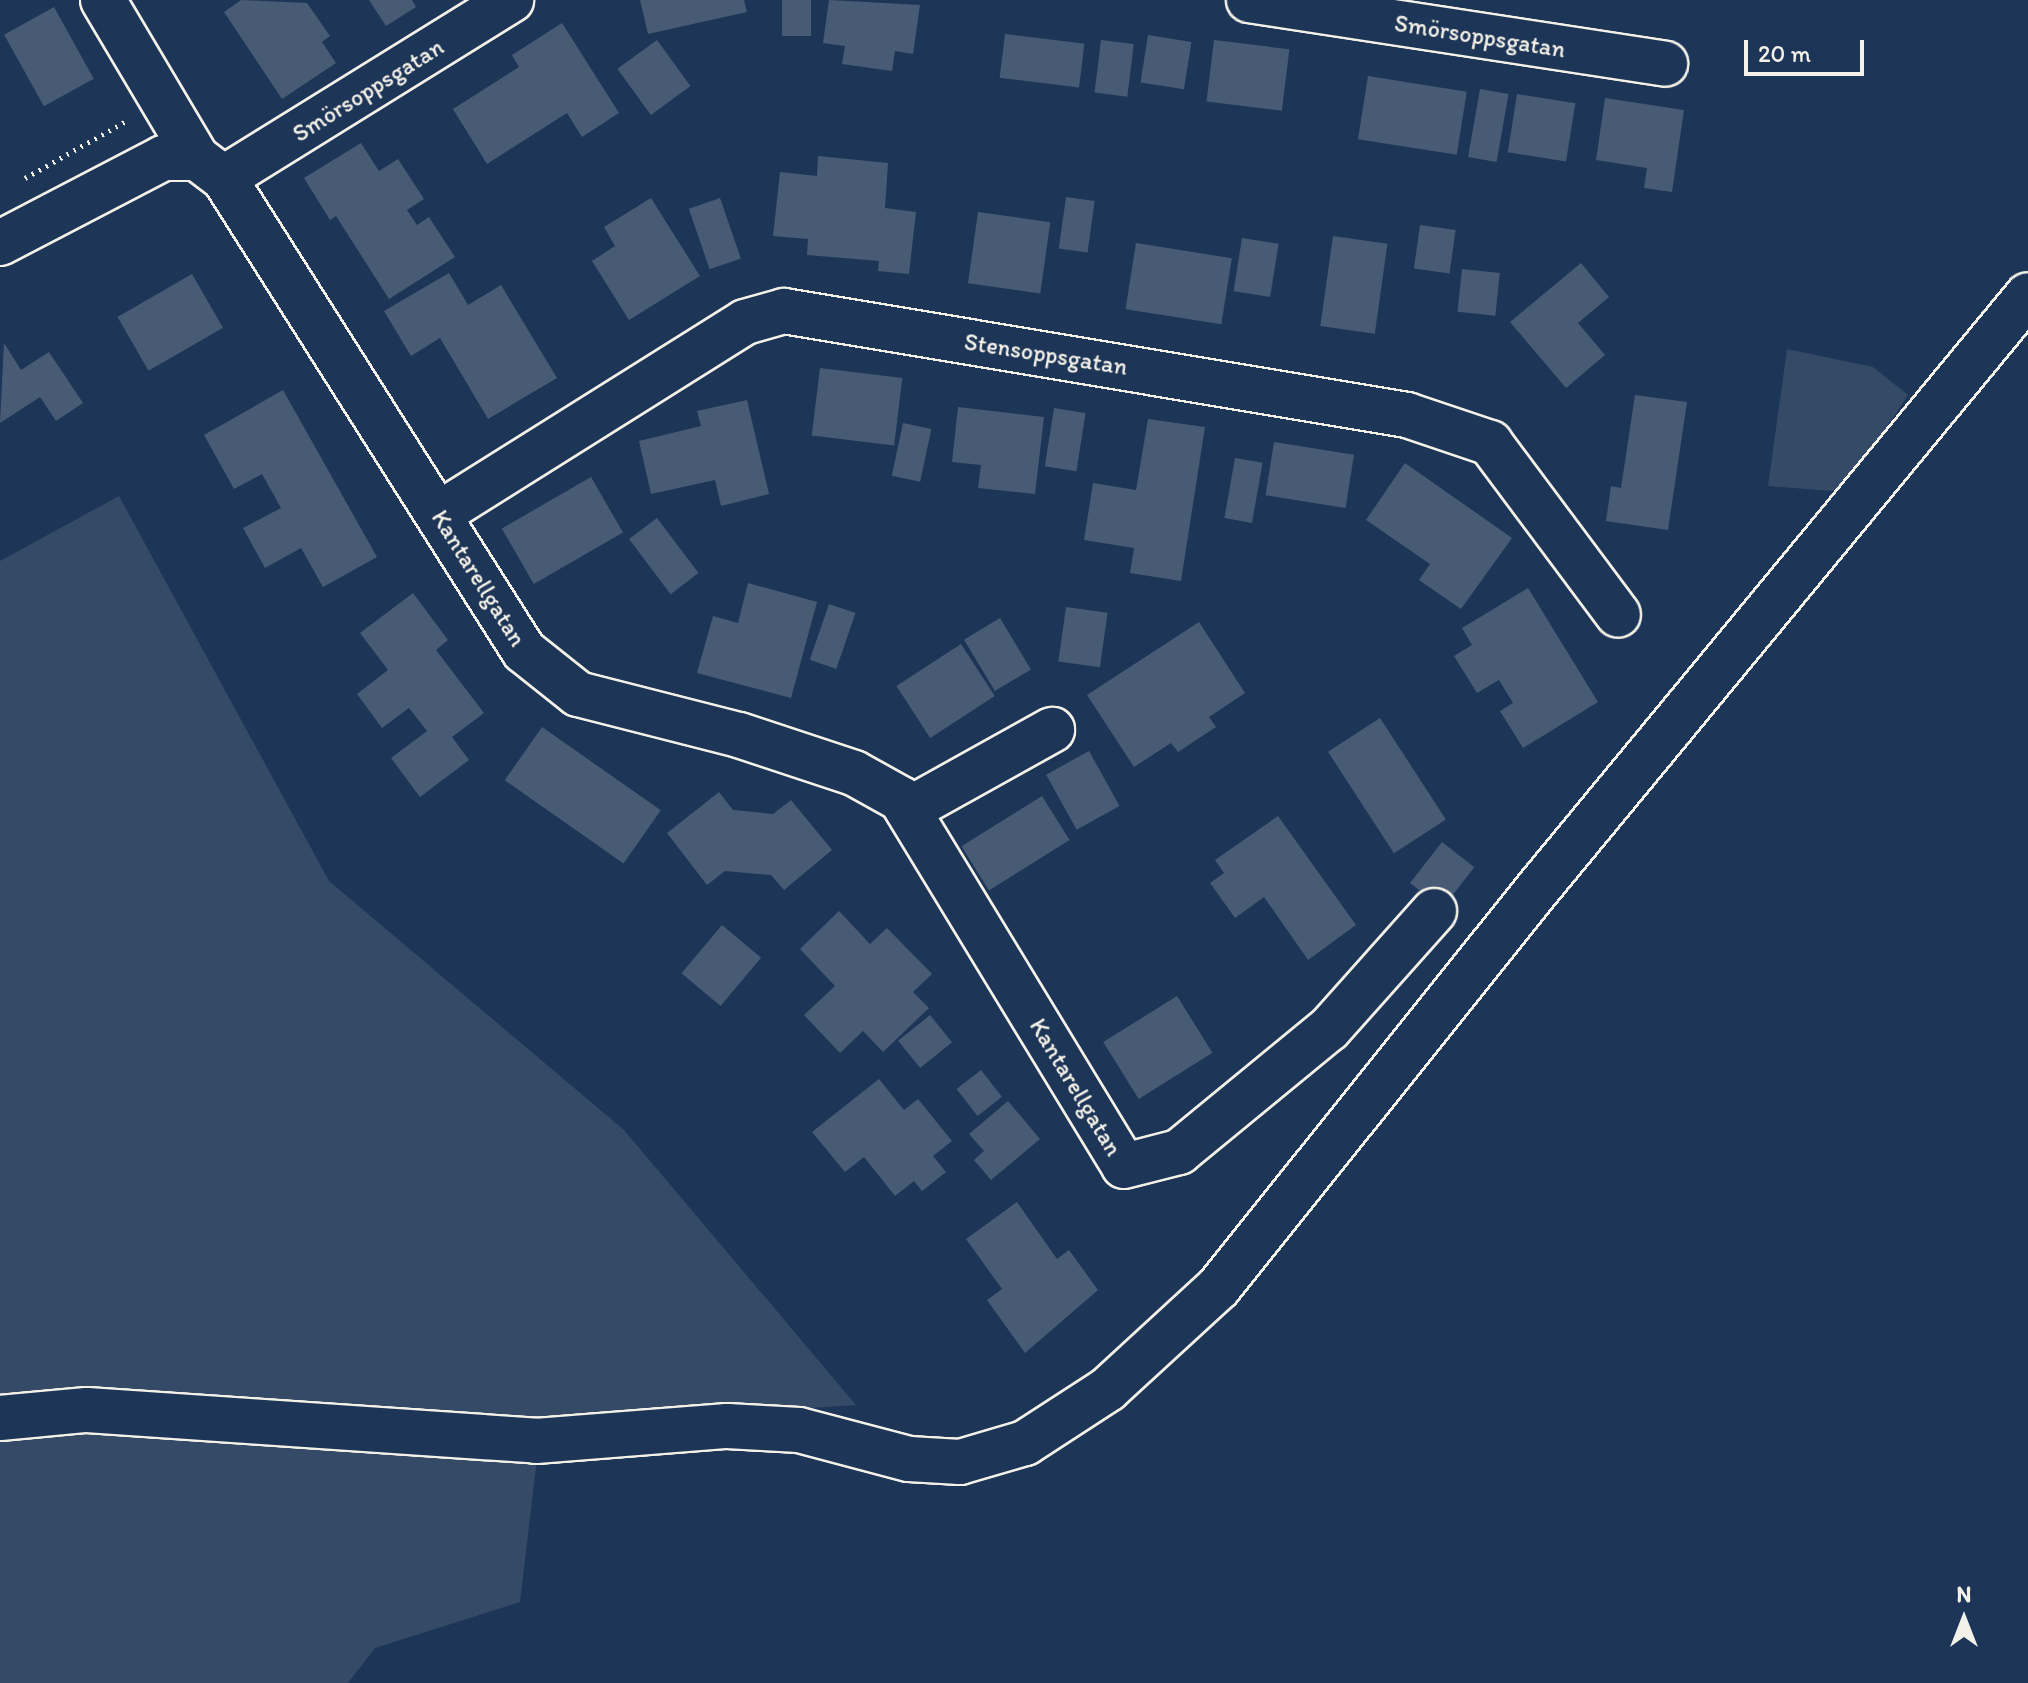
<!DOCTYPE html>
<html>
<head>
<meta charset="utf-8">
<style>
	body { margin:0 }
	#map { position:relative; width:2028px; height:1683px; overflow:hidden; background:#1d3557; font-family:Itim,sans-serif }
	div>[style] { position:absolute }
	[style*='--x'] { left:calc(var(--x)*1px); top:calc(var(--y)*1px); width:calc(var(--w)*1px); rotate:calc(var(--a)*1deg) }
	.green>* { inset:0; background:#354a67 }
	.building>* { inset:0; background:#485b74; transform-origin:0 0 }
	.path>* { height:5px; margin-top:-2.5px; transform-origin:0; background:repeating-linear-gradient(90deg,#f4f1e8 0 2px,transparent 0 8px) }
	.roads { filter:drop-shadow(2px 0 #f4f1e8) drop-shadow(-2px 0 #f4f1e8) drop-shadow(0 2px #f4f1e8) drop-shadow(0 -2px #f4f1e8) }
	.minor>* { height:44px; margin:-22px; padding:0 22px; transform-origin:22px; border-radius:22px; background:#1d3557 }
	span { translate:-50% -50%; white-space:nowrap; text-align:center; line-height:1.15; -webkit-text-stroke:8px #1d3557; paint-order:stroke }
	.street-label { font-size:24px; color:#f4f1e8 }
	.north { position:absolute; left:1924px; top:1579px; width:80px; height:80px; -webkit-text-stroke:6px #1d3557; paint-order:stroke; rotate:0deg; font-size:22px; font-weight:700; line-height:32px; text-align:center; color:#f4f1e8 }
	.north::after { content:''; display:block; margin:auto; width:28px; height:36px; background:#f4f1e8; clip-path:polygon(50% 0,100% 100%,50% 72%,0 100%) }
	.scale { position:absolute; left:1744px; top:40px; width:120px; height:36px; box-sizing:border-box; border:4px solid #f4f1e8; border-top:0; padding-left:10px; font-size:24px; line-height:28px; white-space:nowrap; color:#f4f1e8; -webkit-text-stroke:6px #1d3557; paint-order:stroke }
</style>
</head>
<body>
<div id="map">
	<div class="green">
		<div style="clip-path:polygon(1787px 349px,1873px 367px,1908px 395px,1844px 492px,1768px 486px)"></div>
		<div style="clip-path:polygon(119px 496px,329px 881px,624px 1130px,856px 1405px,541px 1426px,520px 1602px,375px 1648px,348px 1683px,0 1683px,0 561px)"></div>
	</div>
	<div class="building">
		<div style="clip-path:polygon(241px 0,307px 3px,330px 36px,322px 42px,336px 63px,282px 99px,224px 12px)"></div>
		<div style="clip-path:polygon(369px 0,412px 0,416px 7px,386px 26px)"></div>
		<div style="clip-path:polygon(640px 0,744px 0,747px 12px,648px 34px)"></div>
		<div style="left:782px;top:0;width:29px;height:36px"></div>
		<div style="clip-path:polygon(829px 0,920px 5px,913px 54px,895px 51px,892px 71px,842px 64px,845px 46px,823px 43px)"></div>
		<div style="left:54px;top:7px;width:82px;height:57px;rotate:61deg"></div>
		<div style="clip-path:polygon(562px 23px,619px 113px,582px 137px,567px 113px,487px 164px,453px 109px,519px 67px,512px 55px)"></div>
		<div style="left:1005px;top:34px;width:80px;height:44px;rotate:7deg"></div>
		<div style="left:1148px;top:35px;width:44px;height:48px;rotate:9deg"></div>
		<div style="left:657px;top:40px;width:57px;height:49px;rotate:54deg"></div>
		<div style="left:1101px;top:40px;width:33px;height:53px;rotate:7deg"></div>
		<div style="left:1214px;top:40px;width:76px;height:62px;rotate:7deg"></div>
		<div style="left:1368px;top:76px;width:100px;height:64px;rotate:9deg"></div>
		<div style="left:1480px;top:89px;width:29px;height:69px;rotate:10deg"></div>
		<div style="left:1517px;top:94px;width:59px;height:59px;rotate:9deg"></div>
		<div style="clip-path:polygon(1605px 98px,1684px 110px,1672px 192px,1644px 188px,1647px 168px,1596px 160px)"></div>
		<div style="clip-path:polygon(361px 143px,379px 171px,398px 159px,424px 199px,407px 210px,417px 225px,429px 217px,455px 257px,389px 299px,336px 216px,330px 220px,304px 178px)"></div>
		<div style="clip-path:polygon(818px 156px,888px 163px,885px 208px,916px 212px,909px 274px,878px 271px,879px 261px,807px 255px,808px 239px,773px 236px,780px 172px,817px 176px)"></div>
		<div style="left:1066px;top:197px;width:29px;height:52px;rotate:8deg"></div>
		<div style="clip-path:polygon(651px 198px,700px 276px,629px 320px,592px 261px,615px 246px,604px 227px)"></div>
		<div style="left:720px;top:198px;width:64px;height:33px;rotate:71deg"></div>
		<div style="left:978px;top:212px;width:73px;height:72px;rotate:8deg"></div>
		<div style="left:1420px;top:225px;width:36px;height:44px;rotate:8deg"></div>
		<div style="left:1333px;top:236px;width:55px;height:91px;rotate:8deg"></div>
		<div style="left:1242px;top:238px;width:37px;height:54px;rotate:9deg"></div>
		<div style="left:1136px;top:243px;width:97px;height:67px;rotate:9deg"></div>
		<div style="clip-path:polygon(1581px 263px,1609px 297px,1578px 323px,1605px 355px,1566px 388px,1510px 322px)"></div>
		<div style="left:1462px;top:269px;width:38px;height:43px;rotate:6deg"></div>
		<div style="clip-path:polygon(449px 273px,468px 305px,501px 285px,557px 378px,488px 419px,440px 338px,411px 356px,384px 311px)"></div>
		<div style="left:192px;top:274px;width:62px;height:86px;rotate:60deg"></div>
		<div style="clip-path:polygon(4px 343px,21px 370px,49px 352px,83px 403px,56px 421px,40px 397px,0 423px)"></div>
		<div style="left:820px;top:368px;width:83px;height:68px;rotate:7deg"></div>
		<div style="clip-path:polygon(283px 390px,377px 557px,323px 587px,301px 548px,265px 568px,243px 528px,281px 508px,262px 474px,234px 489px,204px 435px)"></div>
		<div style="clip-path:polygon(1635px 395px,1687px 402px,1668px 530px,1606px 521px,1611px 486px,1621px 488px)"></div>
		<div style="clip-path:polygon(747px 400px,769px 494px,721px 506px,715px 480px,651px 494px,639px 441px,701px 426px,697px 411px)"></div>
		<div style="clip-path:polygon(958px 407px,1044px 417px,1035px 494px,978px 488px,981px 465px,952px 462px)"></div>
		<div style="left:1054px;top:408px;width:32px;height:59px;rotate:9deg"></div>
		<div style="clip-path:polygon(1148px 419px,1205px 427px,1181px 581px,1130px 573px,1134px 548px,1084px 540px,1093px 483px,1136px 490px)"></div>
		<div style="left:903px;top:423px;width:29px;height:54px;rotate:12deg"></div>
		<div style="left:1274px;top:442px;width:81px;height:54px;rotate:9deg"></div>
		<div style="left:1235px;top:458px;width:28px;height:61px;rotate:10deg"></div>
		<div style="clip-path:polygon(1405px 463px,1512px 538px,1461px 609px,1419px 580px,1430px 564px,1366px 520px)"></div>
		<div style="left:591px;top:477px;width:64px;height:103px;rotate:60deg"></div>
		<div style="left:657px;top:518px;width:69px;height:35px;rotate:53deg"></div>
		<div style="clip-path:polygon(748px 583px,817px 602px,791px 698px,697px 673px,713px 616px,738px 623px)"></div>
		<div style="clip-path:polygon(1528px 588px,1598px 702px,1523px 748px,1500px 711px,1513px 703px,1499px 680px,1477px 693px,1454px 656px,1472px 645px,1462px 628px)"></div>
		<div style="clip-path:polygon(413px 593px,448px 640px,436px 650px,484px 713px,452px 737px,469px 760px,420px 797px,391px 758px,427px 731px,409px 708px,382px 728px,357px 694px,388px 670px,360px 633px)"></div>
		<div style="left:829px;top:604px;width:28px;height:59px;rotate:19deg"></div>
		<div style="left:1066px;top:607px;width:42px;height:55px;rotate:8deg"></div>
		<div style="left:1000px;top:618px;width:60px;height:42px;rotate:59deg"></div>
		<div style="clip-path:polygon(1199px 622px,1245px 693px,1209px 717px,1216px 727px,1178px 752px,1171px 743px,1134px 767px,1087px 695px)"></div>
		<div style="left:961px;top:644px;width:62px;height:77px;rotate:57deg"></div>
		<div style="left:1380px;top:718px;width:121px;height:62px;rotate:57deg"></div>
		<div style="left:542px;top:727px;width:145px;height:65px;rotate:35deg"></div>
		<div style="left:1089px;top:751px;width:63px;height:49px;rotate:61deg"></div>
		<div style="clip-path:polygon(719px 792px,733px 810px,773px 814px,791px 800px,832px 850px,784px 890px,771px 875px,725px 871px,707px 885px,667px 833px)"></div>
		<div style="left:1042px;top:796px;width:52px;height:95px;rotate:58deg"></div>
		<div style="clip-path:polygon(1278px 816px,1356px 925px,1308px 960px,1264px 897px,1235px 918px,1210px 883px,1224px 873px,1215px 860px)"></div>
		<div style="left:1442px;top:842px;width:41px;height:52px;rotate:38deg"></div>
		<div style="clip-path:polygon(839px 911px,870px 944px,887px 928px,932px 974px,913px 992px,929px 1008px,883px 1052px,863px 1031px,840px 1053px,804px 1015px,835px 986px,800px 949px)"></div>
		<div style="left:722px;top:925px;width:51px;height:63px;rotate:40deg"></div>
		<div style="left:1177px;top:996px;width:67px;height:87px;rotate:58deg"></div>
		<div style="left:930px;top:1015px;width:35px;height:41px;rotate:51deg"></div>
		<div style="left:981px;top:1070px;width:34px;height:31px;rotate:52deg"></div>
		<div style="clip-path:polygon(879px 1079px,904px 1110px,918px 1099px,952px 1141px,933px 1156px,946px 1172px,922px 1191px,914px 1181px,895px 1196px,864px 1157px,845px 1172px,812px 1132px)"></div>
		<div style="clip-path:polygon(1008px 1101px,1040px 1139px,991px 1180px,974px 1160px,984px 1151px,969px 1134px)"></div>
		<div style="clip-path:polygon(1017px 1202px,1057px 1259px,1069px 1250px,1098px 1290px,1025px 1353px,987px 1300px,1002px 1289px,966px 1239px)"></div>
	</div>
	<div class="path">
		<div style="--x:25;--y:178;--w:118;--a:-29.4"></div>
	</div>
	<div class="roads">
		<div class="minor">
			<div style="--x:103;--y:0;--w:184;--a:59.3"></div>
			<div style="--x:1249;--y:0;--w:421;--a:8.7"></div>
			<div style="--x:224;--y:178;--w:338;--a:-31.8"></div>
			<div style="--x:0;--y:243;--w:184;--a:-27.5"></div>
			<div style="--x:163;--y:158;--w:34;--a:0"></div>
			<div style="--x:197;--y:158;--w:34;--a:37"></div>
			<div style="--x:224;--y:178;--w:560;--a:57.62"></div>
			<div style="--x:524;--y:651;--w:69;--a:38.5"></div>
			<div style="--x:578;--y:694;--w:166;--a:14.3"></div>
			<div style="--x:739;--y:735;--w:121;--a:18.3"></div>
			<div style="--x:854;--y:773;--w:54;--a:29"></div>
			<div style="--x:901;--y:799;--w:429;--a:58.7"></div>
			<div style="--x:1124;--y:1166;--w:57;--a:-14.3"></div>
			<div style="--x:1179;--y:1152;--w:194;--a:-39.4"></div>
			<div style="--x:1329;--y:1029;--w:158;--a:-48.3"></div>
			<div style="--x:439;--y:514;--w:361;--a:-32.1"></div>
			<div style="--x:745;--y:322;--w:41;--a:-15.8"></div>
			<div style="--x:784;--y:311;--w:632;--a:9.48"></div>
			<div style="--x:1407;--y:415;--w:88;--a:18.6"></div>
			<div style="--x:1490;--y:443;--w:214;--a:53.3"></div>
			<div style="--x:908;--y:810;--w:165;--a:-29.1"></div>
			<div style="--x:0;--y:1418;--w:87;--a:-5.3"></div>
			<div style="--x:87;--y:1410;--w:450;--a:3.9"></div>
			<div style="--x:536;--y:1441;--w:192;--a:-4.5"></div>
			<div style="--x:727;--y:1426;--w:72;--a:3.2"></div>
			<div style="--x:799;--y:1430;--w:114;--a:14.8"></div>
			<div style="--x:909;--y:1459;--w:51;--a:3.4"></div>
			<div style="--x:960;--y:1462;--w:68;--a:-16.3"></div>
			<div style="--x:1025;--y:1443;--w:99;--a:-33"></div>
			<div style="--x:1108;--y:1389;--w:149;--a:-42.6"></div>
			<div style="--x:1218;--y:1288;--w:515;--a:-51.31"></div>
			<div style="--x:1540;--y:886;--w:766;--a:-50.45"></div>
		</div>
	</div>
	<div class="street-label">
		<span style="left:1480px;top:36px;rotate:9deg">Smörsoppsgatan</span>
		<span style="left:368px;top:90px;rotate:-32deg">Smörsoppsgatan</span>
		<span style="left:1046px;top:354px;rotate:9deg">Stensoppsgatan</span>
		<span style="left:479px;top:578px;rotate:58deg">Kantarellgatan</span>
		<span style="left:1076px;top:1087px;rotate:59deg">Kantarellgatan</span>
	</div>
	<div class="north">N</div>
	<div class="scale">20 m</div>
</div>
</body>
</html>
